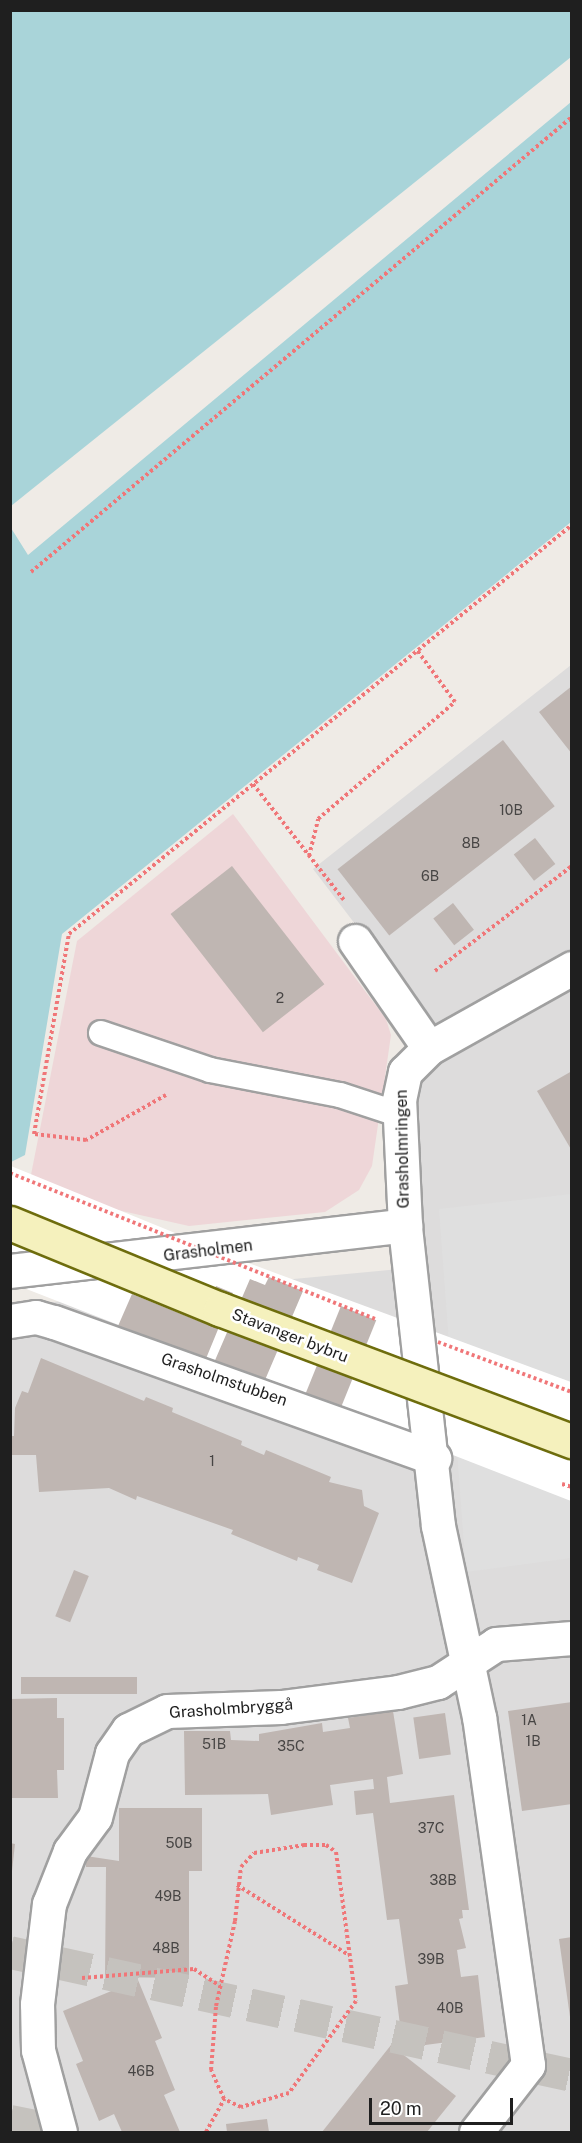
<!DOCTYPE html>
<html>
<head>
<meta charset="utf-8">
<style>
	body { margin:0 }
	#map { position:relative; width:582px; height:2143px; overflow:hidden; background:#efebe6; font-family:"Public Sans",sans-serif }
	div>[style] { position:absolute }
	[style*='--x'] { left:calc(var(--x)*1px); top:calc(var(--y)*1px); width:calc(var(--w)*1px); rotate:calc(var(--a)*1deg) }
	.residential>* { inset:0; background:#dddcdc }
	.commercial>* { inset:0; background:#eed6d8 }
	.parking>* { inset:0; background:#dfdfdf }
	.water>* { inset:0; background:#a9d4d9 }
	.pier>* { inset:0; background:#fff }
	.building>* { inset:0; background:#bfb6b2; transform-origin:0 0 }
	.trunk-tunnel>* { height:33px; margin-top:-16.5px; transform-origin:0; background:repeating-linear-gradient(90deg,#c5c2be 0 33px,transparent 0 49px) }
	.path>* { height:4px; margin-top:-2px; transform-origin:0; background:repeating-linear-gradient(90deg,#f07678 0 3px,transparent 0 6px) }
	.roads { filter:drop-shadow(2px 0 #a0a0a0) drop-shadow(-2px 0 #a0a0a0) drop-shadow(0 2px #a0a0a0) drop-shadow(0 -2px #a0a0a0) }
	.service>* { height:24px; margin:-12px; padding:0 12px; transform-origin:12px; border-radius:12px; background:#fff }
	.minor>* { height:33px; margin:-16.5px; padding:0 16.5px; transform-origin:16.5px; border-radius:16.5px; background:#fff }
	.path-bridge>* { height:4px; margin-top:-2px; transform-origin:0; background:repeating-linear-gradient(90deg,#f07678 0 3px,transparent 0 6px) }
	.bridges { filter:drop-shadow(2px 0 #6e6d0d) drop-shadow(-2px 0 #6e6d0d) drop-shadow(0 2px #6e6d0d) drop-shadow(0 -2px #6e6d0d) }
	.secondary-bridge>* { height:33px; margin:-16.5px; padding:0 16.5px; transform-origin:16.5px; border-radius:16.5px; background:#f5f1bd }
	span { translate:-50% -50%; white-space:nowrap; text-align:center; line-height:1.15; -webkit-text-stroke:5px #fff; paint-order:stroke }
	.number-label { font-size:14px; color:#474544 }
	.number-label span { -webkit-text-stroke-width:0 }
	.street-label { font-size:16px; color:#1f1f1f }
	.frame { position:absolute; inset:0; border:12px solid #1f1f1f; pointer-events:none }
	.scale { position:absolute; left:369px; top:2098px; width:144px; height:27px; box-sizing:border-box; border:3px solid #1f1f1f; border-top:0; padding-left:8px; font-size:18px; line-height:21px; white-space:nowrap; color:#1f1f1f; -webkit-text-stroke:4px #fff; paint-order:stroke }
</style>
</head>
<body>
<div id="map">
	<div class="residential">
		<div style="clip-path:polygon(571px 665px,571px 2132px,11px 2132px,11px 1306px,410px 1268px,420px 1009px,313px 869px)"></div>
	</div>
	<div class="commercial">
		<div style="clip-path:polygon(233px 814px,386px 1019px,391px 1035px,372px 1166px,359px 1190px,325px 1212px,189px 1226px,28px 1190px,77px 941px)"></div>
	</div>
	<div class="parking">
		<div style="clip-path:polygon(571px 1194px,571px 1558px,466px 1572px,439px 1209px)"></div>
	</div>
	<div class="water">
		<div style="clip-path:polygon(11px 10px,571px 11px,571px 57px,11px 506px)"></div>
		<div style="clip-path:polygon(571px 102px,571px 522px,62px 934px,25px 1155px,11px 1162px,11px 528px,28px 555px)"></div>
	</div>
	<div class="pier">
		<div style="clip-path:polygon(11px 1166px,251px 1264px,571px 1382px,571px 1501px,11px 1283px)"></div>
	</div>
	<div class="building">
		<div style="clip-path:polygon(572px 686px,572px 754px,539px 712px)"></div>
		<div style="left:503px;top:740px;width:84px;height:210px;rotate:52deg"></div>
		<div style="left:535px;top:838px;width:33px;height:27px;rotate:52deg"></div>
		<div style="left:232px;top:866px;width:150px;height:78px;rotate:52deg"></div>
		<div style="left:453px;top:903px;width:34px;height:25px;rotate:52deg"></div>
		<div style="clip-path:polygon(572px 1071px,572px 1151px,537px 1091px)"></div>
		<div style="clip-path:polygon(269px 1277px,303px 1291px,262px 1387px,213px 1365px,250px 1279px,265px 1285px)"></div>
		<div style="clip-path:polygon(216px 1286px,233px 1293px,205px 1361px,118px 1326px,132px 1294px,201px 1322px)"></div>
		<div style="left:341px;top:1306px;width:38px;height:105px;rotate:22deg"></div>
		<div style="clip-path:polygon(41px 1358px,144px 1401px,146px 1397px,173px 1408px,172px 1412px,242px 1441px,241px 1445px,264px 1455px,266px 1450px,331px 1477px,329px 1482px,362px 1490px,364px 1506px,379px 1513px,352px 1583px,317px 1570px,319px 1565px,309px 1561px,298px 1557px,297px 1561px,231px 1534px,233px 1530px,137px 1496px,136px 1500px,109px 1488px,39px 1492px,36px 1455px,10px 1455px,10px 1436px,14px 1436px,15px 1408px,22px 1391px,28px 1393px)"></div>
		<div style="left:74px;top:1570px;width:16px;height:50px;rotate:22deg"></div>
		<div style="left:137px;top:1677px;width:17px;height:116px;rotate:90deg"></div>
		<div style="clip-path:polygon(57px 1698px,57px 1718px,64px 1718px,64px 1770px,57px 1770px,58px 1798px,10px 1798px,10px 1699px)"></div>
		<div style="clip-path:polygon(572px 1702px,572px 1804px,522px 1811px,508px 1711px)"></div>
		<div style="clip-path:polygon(393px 1711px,403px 1774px,387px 1777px,390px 1803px,454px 1795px,469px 1910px,462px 1910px,463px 1918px,459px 1919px,466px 1948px,457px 1950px,461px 1977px,478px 1975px,485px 2037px,403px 2048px,395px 1986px,408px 1984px,399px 1919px,387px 1920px,373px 1813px,356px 1815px,354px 1791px,374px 1789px,373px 1779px,330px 1785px,333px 1805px,271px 1815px,268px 1794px,185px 1795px,184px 1731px,230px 1731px,231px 1740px,259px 1741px,259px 1734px,322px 1723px,323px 1732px,350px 1728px,348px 1718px)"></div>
		<div style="left:445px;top:1713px;width:42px;height:32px;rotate:82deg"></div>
		<div style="clip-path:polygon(119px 1808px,202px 1808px,202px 1871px,189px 1871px,189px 1978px,105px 1977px,106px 1867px,86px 1867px,86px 1856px,119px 1861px)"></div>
		<div style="clip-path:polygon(10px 1843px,15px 1844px,12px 1871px,10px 1871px)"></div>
		<div style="clip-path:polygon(572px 1937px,572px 2017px,570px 2017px,559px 1939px)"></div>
		<div style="clip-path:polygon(138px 1980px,162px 2038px,155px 2041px,175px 2090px,164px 2095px,180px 2132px,122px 2132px,114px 2114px,99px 2121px,76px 2064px,83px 2061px,63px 2011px)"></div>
		<div style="clip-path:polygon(391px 2045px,456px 2096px,427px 2132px,322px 2132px)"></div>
		<div style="clip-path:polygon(267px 2119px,269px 2132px,227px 2132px,226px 2124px)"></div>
	</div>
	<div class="trunk-tunnel">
		<div style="--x:10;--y:1952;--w:575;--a:12.35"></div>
		<div style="--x:10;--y:2121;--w:56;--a:11.3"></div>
	</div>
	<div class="path">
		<div style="--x:31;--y:572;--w:707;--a:-40.07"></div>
		<div style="--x:253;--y:784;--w:147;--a:51.9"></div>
		<div style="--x:309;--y:856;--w:38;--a:-76"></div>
		<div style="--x:318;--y:819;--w:180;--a:-40.5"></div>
		<div style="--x:455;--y:702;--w:64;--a:-126.2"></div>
		<div style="--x:435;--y:971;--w:173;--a:-37.5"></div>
		<div style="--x:166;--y:1095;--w:92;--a:150.6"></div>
		<div style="--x:86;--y:1140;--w:52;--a:-173.4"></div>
		<div style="--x:34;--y:1134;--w:203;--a:-80.1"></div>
		<div style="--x:69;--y:934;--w:648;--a:-39.12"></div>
		<div style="--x:304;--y:1845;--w:22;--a:0"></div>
		<div style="--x:326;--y:1845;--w:12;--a:35"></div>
		<div style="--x:336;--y:1852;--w:150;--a:82.4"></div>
		<div style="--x:356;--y:2001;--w:114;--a:126.1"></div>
		<div style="--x:289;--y:2093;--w:50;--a:163.7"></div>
		<div style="--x:241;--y:2107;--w:19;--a:-155"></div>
		<div style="--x:224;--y:2099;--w:32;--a:-114"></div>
		<div style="--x:211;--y:2070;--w:64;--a:-85.5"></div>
		<div style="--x:216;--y:2006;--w:87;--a:-77.4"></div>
		<div style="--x:235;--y:1921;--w:54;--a:-83.7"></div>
		<div style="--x:241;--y:1867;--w:19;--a:-47"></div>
		<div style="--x:254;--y:1853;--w:51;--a:-9.1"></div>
		<div style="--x:237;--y:1885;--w:133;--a:32.1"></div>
		<div style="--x:82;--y:1978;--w:112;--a:-4.6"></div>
		<div style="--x:194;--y:1969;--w:31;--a:33"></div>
		<div style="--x:206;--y:2132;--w:38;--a:-61"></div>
	</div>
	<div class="roads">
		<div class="service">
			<div style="--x:101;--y:1033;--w:115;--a:18.7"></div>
			<div style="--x:210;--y:1070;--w:132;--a:10.9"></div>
			<div style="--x:340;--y:1095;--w:64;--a:18.2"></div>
		</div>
		<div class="minor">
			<div style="--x:355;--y:941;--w:130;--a:55.3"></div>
			<div style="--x:10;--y:1271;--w:398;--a:-6.6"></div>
			<div style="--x:10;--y:1321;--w:26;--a:-9"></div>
			<div style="--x:36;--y:1317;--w:19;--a:16"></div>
			<div style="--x:54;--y:1322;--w:404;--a:19.7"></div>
			<div style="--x:60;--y:2132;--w:85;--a:-105"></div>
			<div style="--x:38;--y:2050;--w:46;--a:-91.2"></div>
			<div style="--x:37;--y:2004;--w:101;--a:-83.2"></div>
			<div style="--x:49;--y:1904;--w:57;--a:-68.4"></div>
			<div style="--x:70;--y:1851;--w:42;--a:-53.7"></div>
			<div style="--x:95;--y:1817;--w:66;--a:-75.1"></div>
			<div style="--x:112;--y:1753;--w:28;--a:-55"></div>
			<div style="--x:128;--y:1730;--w:43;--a:-26"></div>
			<div style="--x:167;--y:1711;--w:114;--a:-2"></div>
			<div style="--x:281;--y:1707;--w:118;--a:-7.3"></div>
			<div style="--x:398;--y:1692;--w:41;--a:-14"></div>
			<div style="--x:438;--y:1682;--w:69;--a:-33.2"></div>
			<div style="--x:496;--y:1644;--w:76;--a:-4.5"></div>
			<div style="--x:476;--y:2132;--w:85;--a:-52.2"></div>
			<div style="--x:528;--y:2065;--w:351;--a:-98"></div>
			<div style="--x:479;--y:1717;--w:195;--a:-102.1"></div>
			<div style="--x:438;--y:1526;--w:303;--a:-96.3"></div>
			<div style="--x:405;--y:1225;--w:125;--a:-92.7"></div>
			<div style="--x:399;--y:1100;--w:29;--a:-78"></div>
			<div style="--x:405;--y:1072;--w:34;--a:-45"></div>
			<div style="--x:429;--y:1048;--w:164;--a:-29.2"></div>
		</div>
	</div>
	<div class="path-bridge">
		<div style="--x:10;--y:1173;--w:393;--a:21.8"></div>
		<div style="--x:438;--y:1342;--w:143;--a:20.5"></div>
		<div style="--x:562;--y:1484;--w:10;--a:17"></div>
	</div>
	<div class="bridges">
		<div class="secondary-bridge">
			<div style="--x:10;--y:1223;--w:227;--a:22.3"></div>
			<div style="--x:220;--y:1309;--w:376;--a:20.6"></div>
		</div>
	</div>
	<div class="number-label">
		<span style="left:511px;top:810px">10B</span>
		<span style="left:471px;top:843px">8B</span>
		<span style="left:430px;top:876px">6B</span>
		<span style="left:280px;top:998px">2</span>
		<span style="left:212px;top:1461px">1</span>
		<span style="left:529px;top:1720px">1A</span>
		<span style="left:533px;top:1741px">1B</span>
		<span style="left:214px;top:1744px">51B</span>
		<span style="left:291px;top:1746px">35C</span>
		<span style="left:431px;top:1828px">37C</span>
		<span style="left:179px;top:1843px">50B</span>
		<span style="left:443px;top:1880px">38B</span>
		<span style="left:168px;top:1896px">49B</span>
		<span style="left:166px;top:1948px">48B</span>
		<span style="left:431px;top:1959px">39B</span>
		<span style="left:450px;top:2008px">40B</span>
		<span style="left:141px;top:2071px">46B</span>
	</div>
	<div class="street-label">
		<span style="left:403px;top:1149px;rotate:-91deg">Grasholmringen</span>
		<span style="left:208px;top:1251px;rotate:-7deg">Grasholmen</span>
		<span style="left:290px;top:1336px;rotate:21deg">Stavanger bybru</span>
		<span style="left:224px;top:1380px;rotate:19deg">Grasholmstubben</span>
		<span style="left:231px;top:1709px;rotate:-4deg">Grasholmbryggå</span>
	</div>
	<div class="frame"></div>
	<div class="scale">20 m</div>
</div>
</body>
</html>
